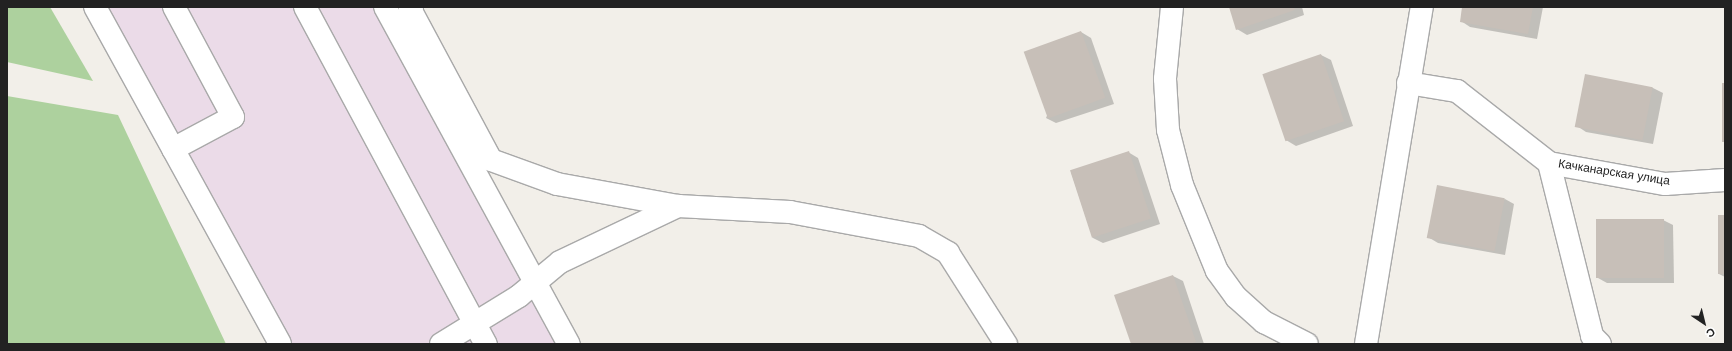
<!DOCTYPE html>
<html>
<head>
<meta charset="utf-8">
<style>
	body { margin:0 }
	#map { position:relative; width:1732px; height:351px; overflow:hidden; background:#f2efe9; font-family:Arial,sans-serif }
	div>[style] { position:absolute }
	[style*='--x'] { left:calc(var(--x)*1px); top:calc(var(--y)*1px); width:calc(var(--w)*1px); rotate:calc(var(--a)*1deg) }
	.industrial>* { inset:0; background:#ebdbe8 }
	.forest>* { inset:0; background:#add19e }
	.shadow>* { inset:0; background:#0003 }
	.building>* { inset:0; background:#c7bfb8; transform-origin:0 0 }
	.roads { filter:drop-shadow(1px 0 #a9a9a9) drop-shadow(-1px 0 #a9a9a9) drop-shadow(0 1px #a9a9a9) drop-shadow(0 -1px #a9a9a9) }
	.minor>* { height:22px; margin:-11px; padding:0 11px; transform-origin:11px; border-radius:11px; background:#fff }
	span { translate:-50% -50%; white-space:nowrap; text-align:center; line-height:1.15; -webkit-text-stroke:3px #fff; paint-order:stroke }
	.street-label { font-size:12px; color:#222 }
	.frame { position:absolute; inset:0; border:8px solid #222; pointer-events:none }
	.north { position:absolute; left:1684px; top:303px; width:40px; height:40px; -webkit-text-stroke:3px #fff; paint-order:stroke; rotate:145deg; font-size:11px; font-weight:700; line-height:16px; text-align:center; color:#222 }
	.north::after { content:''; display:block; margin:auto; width:14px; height:18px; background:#222; clip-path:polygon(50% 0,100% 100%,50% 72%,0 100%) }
</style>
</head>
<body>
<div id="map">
	<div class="industrial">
		<div style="clip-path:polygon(100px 7px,393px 7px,574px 344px,281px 344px)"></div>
	</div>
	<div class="forest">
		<div style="clip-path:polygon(7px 7px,50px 7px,93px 81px,7px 62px)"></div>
		<div style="clip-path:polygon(7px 96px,118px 115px,226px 344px,7px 344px)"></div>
	</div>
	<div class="shadow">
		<div style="clip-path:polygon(1230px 7px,1302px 7px,1304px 15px,1247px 35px,1237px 29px)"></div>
		<div style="clip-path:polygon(1463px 7px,1543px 7px,1537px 39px,1470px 27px,1461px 21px)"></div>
		<div style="clip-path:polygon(1081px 32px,1091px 38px,1114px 104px,1056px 123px,1046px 118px)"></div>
		<div style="clip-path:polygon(1321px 55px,1331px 60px,1353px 126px,1296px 146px,1286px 140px)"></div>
		<div style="clip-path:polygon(1586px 75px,1653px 88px,1663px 93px,1653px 144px,1586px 132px,1577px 126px)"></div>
		<div style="clip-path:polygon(1128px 152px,1138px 158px,1160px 224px,1103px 243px,1093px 238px,1071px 172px)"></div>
		<div style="clip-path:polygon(1505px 199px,1514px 204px,1505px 255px,1438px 243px,1428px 237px)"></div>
		<div style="clip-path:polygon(1725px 216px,1725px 277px,1719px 274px)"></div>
		<div style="clip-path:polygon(1663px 220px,1673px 225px,1674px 283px,1607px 283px,1598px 278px)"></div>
		<div style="clip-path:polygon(1173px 276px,1183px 281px,1204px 344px,1132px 344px)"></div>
	</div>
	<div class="building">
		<div style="clip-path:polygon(1229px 7px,1294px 7px,1295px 10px,1236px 30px)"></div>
		<div style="clip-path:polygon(1462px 7px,1533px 7px,1528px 34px,1460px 22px)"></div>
		<div style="left:1081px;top:31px;width:71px;height:61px;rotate:70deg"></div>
		<div style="left:1321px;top:54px;width:71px;height:62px;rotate:71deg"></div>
		<div style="left:1585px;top:74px;width:69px;height:54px;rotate:11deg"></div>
		<div style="left:1722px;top:83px;width:3px;height:59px"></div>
		<div style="left:1129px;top:151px;width:71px;height:62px;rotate:72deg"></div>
		<div style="left:1437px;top:185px;width:69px;height:54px;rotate:11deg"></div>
		<div style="left:1725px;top:215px;width:59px;height:7px;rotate:90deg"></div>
		<div style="left:1664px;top:219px;width:59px;height:68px;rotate:90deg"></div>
		<div style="clip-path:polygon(1173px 275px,1196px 342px,1189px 344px,1131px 344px,1114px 295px)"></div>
	</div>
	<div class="roads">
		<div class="minor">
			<div style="--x:95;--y:7;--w:384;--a:61.2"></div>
			<div style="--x:305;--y:7;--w:383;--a:61.8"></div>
			<div style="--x:385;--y:7;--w:384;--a:61.4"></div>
			<div style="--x:412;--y:7;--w:3;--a:135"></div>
			<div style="--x:410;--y:9;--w:171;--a:61.8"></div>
			<div style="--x:491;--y:160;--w:70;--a:20"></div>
			<div style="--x:557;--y:184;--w:123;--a:10.3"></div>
			<div style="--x:1172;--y:7;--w:72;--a:95.6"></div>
			<div style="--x:1165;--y:79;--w:51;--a:86.6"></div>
			<div style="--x:1168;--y:130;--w:57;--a:75.7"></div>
			<div style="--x:1182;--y:185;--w:93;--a:67.9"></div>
			<div style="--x:1217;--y:271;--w:32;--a:54"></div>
			<div style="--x:1236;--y:297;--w:38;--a:42"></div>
			<div style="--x:1264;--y:322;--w:48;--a:27.1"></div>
			<div style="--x:1408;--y:83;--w:50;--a:9.3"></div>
			<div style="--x:1457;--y:91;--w:117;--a:38"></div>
			<div style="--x:1549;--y:163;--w:118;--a:10.3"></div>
			<div style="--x:1665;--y:184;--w:60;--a:-3.8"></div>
			<div style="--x:173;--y:149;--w:68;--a:-28.1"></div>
			<div style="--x:233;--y:117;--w:125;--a:-118.2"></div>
			<div style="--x:1549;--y:163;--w:178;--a:76"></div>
			<div style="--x:1592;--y:336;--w:11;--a:45"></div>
			<div style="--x:441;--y:344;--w:92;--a:-31.6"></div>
			<div style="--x:519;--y:296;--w:53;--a:-39.7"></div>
			<div style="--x:560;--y:262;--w:131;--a:-25.4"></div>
			<div style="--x:678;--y:206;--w:112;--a:3.1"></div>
			<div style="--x:790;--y:212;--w:131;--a:10.5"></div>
			<div style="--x:919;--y:236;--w:34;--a:30"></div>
			<div style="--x:948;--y:253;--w:108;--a:57.5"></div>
			<div style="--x:1366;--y:344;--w:342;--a:-80.6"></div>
		</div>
	</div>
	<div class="street-label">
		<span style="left:1614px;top:173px;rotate:9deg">Качканарская улица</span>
	</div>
	<div class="frame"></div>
	<div class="north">С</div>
</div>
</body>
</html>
